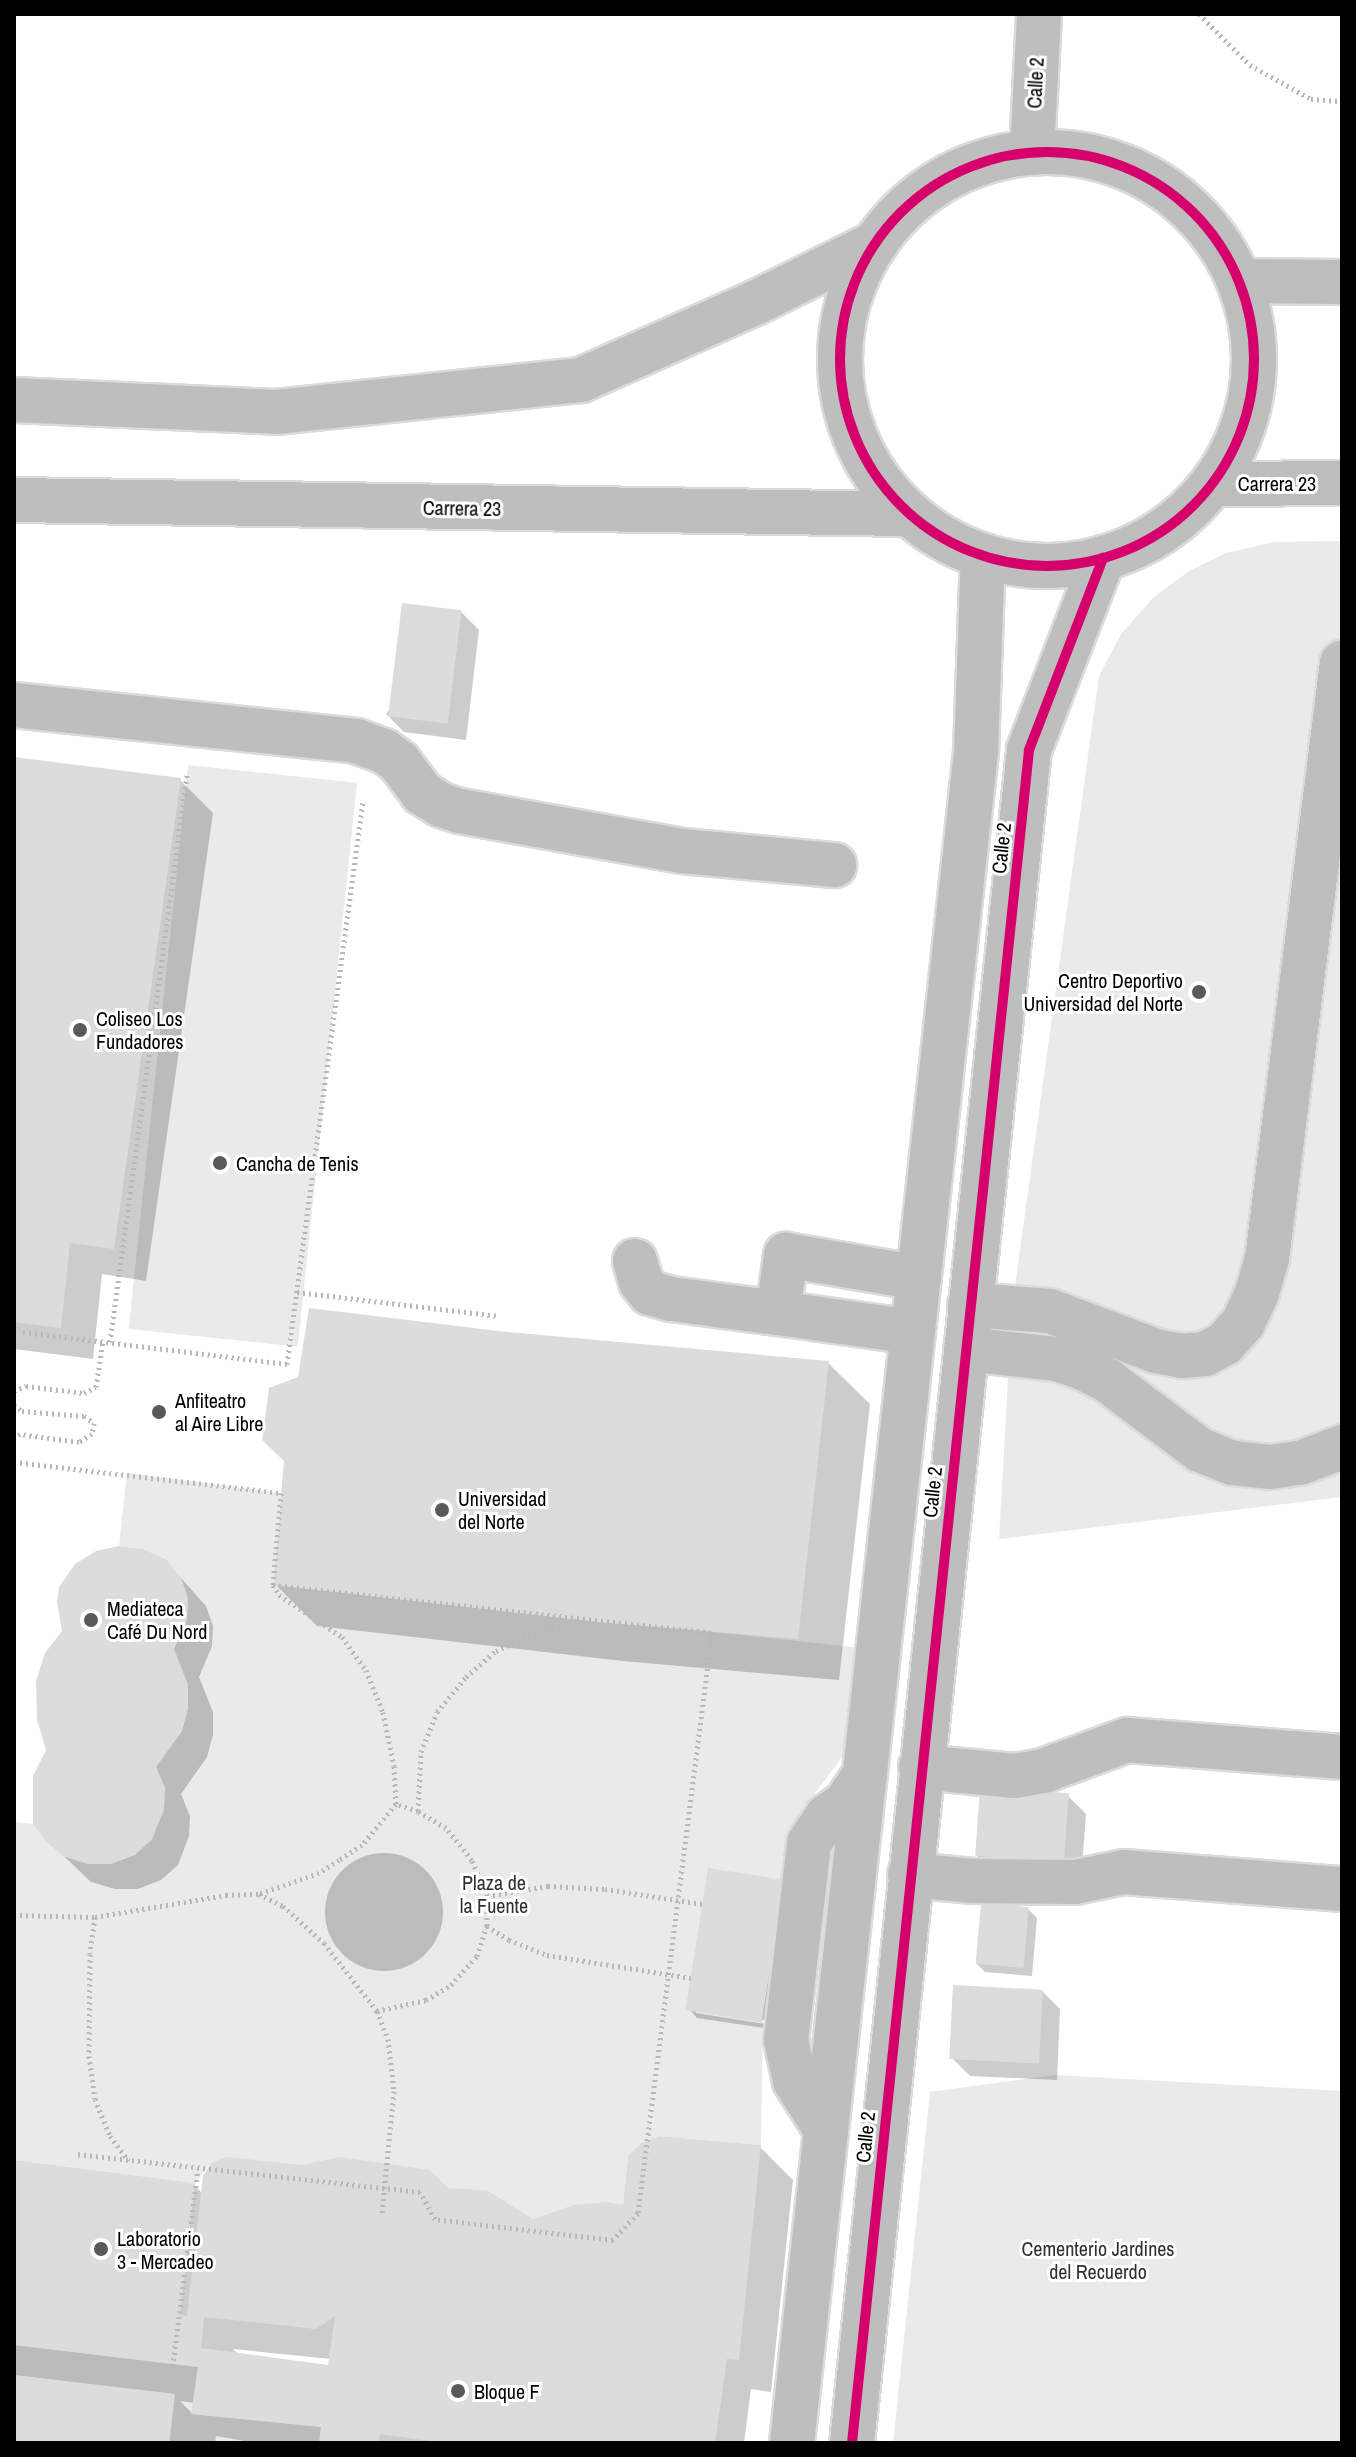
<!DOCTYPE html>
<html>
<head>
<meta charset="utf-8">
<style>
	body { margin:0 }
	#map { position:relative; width:1356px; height:2457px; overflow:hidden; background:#fff; font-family:"Archivo Narrow",sans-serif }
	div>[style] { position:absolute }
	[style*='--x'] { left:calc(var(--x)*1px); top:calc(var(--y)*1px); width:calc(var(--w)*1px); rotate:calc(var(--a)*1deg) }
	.green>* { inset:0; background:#eaeaea; transform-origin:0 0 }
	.water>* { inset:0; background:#bcbcbc }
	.round { border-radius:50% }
	.shadow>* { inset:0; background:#0003 }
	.building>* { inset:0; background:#dcdcdc; transform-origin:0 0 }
	.path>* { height:5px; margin-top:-2.5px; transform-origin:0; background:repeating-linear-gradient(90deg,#b8b8b8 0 2px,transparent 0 6px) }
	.roads { filter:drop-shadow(2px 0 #dbdbdb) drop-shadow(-2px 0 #dbdbdb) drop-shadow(0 2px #dbdbdb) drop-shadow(0 -2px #dbdbdb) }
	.minor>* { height:44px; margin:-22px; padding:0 22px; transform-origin:22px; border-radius:22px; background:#bebebe }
	.minor>.ring { margin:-22px; padding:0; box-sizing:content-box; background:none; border:44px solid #bebebe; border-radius:50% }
	.major>* { height:44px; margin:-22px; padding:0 22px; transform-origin:22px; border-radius:22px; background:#bdbdbd }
	.cycleway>* { height:10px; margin:-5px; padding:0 5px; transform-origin:5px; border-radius:5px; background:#d6006c }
	.cycleway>.ring { margin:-5px; padding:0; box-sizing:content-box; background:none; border:10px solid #d6006c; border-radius:50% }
	.dots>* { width:22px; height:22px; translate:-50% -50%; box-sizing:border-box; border:4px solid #fff; border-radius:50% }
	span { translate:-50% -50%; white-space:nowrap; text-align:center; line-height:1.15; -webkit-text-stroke:6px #fff; paint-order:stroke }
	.street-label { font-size:20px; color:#000 }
	.poi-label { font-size:20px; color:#000 }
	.right { translate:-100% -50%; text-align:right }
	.left { translate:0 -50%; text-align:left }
	.park-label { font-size:20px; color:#2f2f2f }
	.frame { position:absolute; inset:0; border:16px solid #000; pointer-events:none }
</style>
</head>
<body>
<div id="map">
	<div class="green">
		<div style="clip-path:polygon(1342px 541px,1342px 1497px,999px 1539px,1012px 1308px,1099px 676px,1121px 634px,1154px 597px,1189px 571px,1226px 553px,1274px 542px)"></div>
		<div style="left:188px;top:765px;width:170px;height:567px;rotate:6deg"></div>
		<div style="clip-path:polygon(127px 1473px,281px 1493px,273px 1585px,862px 1648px,850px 1747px,802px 1810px,789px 1841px,763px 2021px,761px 2145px,659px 2136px,641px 2143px,628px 2156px,623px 2205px,573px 2205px,533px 2219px,487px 2190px,448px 2188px,430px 2170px,211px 2163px,195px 2183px,14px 2160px,14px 1822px,33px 1824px,46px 1842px,63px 1856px,88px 1864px,111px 1864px,135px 1855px,152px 1839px,164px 1810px,165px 1788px,156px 1767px,182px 1731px,188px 1708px,188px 1684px,174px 1649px,187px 1619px,188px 1599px,181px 1577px,166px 1559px,143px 1549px,119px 1546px)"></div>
		<div style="clip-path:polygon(1055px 2075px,1342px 2091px,1342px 2443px,893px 2443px,930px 2092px)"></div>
		<div style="clip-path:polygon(14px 2345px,198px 2367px,192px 2414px,321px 2427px,319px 2443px,169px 2443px,175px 2394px,14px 2375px)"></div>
	</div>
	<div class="water">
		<div class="round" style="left:325px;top:1853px;width:118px;height:118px"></div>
	</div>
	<div class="shadow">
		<div style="clip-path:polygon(461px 612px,479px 630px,466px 740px,404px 732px,386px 714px)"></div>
		<div style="clip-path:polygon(14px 759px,180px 780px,213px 813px,146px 1281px,102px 1274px,93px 1359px,14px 1349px)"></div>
		<div style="clip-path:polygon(498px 1333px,828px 1363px,870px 1404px,839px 1680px,623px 1661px,317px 1626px,275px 1584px)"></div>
		<div style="clip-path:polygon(165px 1560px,206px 1606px,213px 1626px,212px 1646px,199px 1677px,213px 1712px,213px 1735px,207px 1757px,181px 1794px,190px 1816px,189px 1836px,178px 1865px,161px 1880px,138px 1889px,115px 1889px,91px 1882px,47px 1840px,49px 1750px)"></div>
		<div style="clip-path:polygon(1068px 1796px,1086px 1814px,1081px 1880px,994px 1873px,976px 1855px)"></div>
		<div style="clip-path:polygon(783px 1882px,772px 2021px,696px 2009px,696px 2013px,772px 2025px,771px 2029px,697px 2018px,689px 2009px)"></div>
		<div style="clip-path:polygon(1028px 1909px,1037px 1918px,1032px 1976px,985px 1972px,976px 1963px)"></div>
		<div style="clip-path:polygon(1042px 1991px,1060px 2009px,1057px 2080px,970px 2076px,952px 2058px)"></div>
		<div style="clip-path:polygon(evenodd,760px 2147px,793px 2180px,771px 2392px,751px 2389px,744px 2443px,256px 2443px,216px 2436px,215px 2443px,14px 2443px,14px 2163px,194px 2185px,203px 2194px,448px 2190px,533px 2221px,625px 2208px,760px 2147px,233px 2349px,331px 2359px,330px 2367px,239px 2355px,233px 2349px,760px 2147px,180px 2401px,195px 2403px,193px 2414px,180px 2401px)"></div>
	</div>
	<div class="building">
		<div style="left:402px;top:603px;width:60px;height:114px;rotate:7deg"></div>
		<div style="clip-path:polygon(14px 757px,181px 778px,114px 1249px,70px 1243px,61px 1328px,14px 1322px)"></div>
		<div style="clip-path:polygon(309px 1308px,498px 1331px,829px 1361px,798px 1639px,597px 1622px,273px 1585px,284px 1461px,262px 1440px,269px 1388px,298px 1377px)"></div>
		<div style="clip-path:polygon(119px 1546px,143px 1549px,166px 1559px,181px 1577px,188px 1599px,187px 1619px,174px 1649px,188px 1685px,188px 1708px,182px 1731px,156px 1767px,165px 1788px,164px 1809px,152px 1839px,135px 1855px,111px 1864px,88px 1864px,63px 1856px,46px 1842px,33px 1824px,33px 1776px,46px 1750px,37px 1720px,36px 1681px,45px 1653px,62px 1631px,57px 1602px,59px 1587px,75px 1564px,96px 1551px)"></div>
		<div style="left:980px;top:1787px;width:89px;height:69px;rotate:4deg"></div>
		<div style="left:708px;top:1868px;width:77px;height:144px;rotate:9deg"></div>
		<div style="left:981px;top:1903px;width:48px;height:61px;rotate:5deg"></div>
		<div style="left:953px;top:1985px;width:90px;height:74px;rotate:3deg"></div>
		<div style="clip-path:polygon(evenodd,659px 2136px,761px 2145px,739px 2360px,727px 2359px,715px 2443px,444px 2443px,380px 2434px,378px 2443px,319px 2443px,321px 2427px,191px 2414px,198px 2367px,14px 2345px,14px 2160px,195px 2183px,180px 2315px,187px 2316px,203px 2176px,211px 2163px,227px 2157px,302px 2165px,340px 2157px,430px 2170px,448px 2188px,487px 2190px,533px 2219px,573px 2205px,607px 2202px,623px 2205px,628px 2156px,641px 2143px,659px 2136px,335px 2316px,328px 2365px,201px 2348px,204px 2317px,316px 2329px,335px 2316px)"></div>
		<div style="clip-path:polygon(14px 2375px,175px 2394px,169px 2443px,14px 2443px)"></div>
	</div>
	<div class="path">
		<div style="--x:1199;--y:14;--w:72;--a:45"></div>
		<div style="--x:1250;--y:65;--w:70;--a:29.1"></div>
		<div style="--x:1311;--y:99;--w:31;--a:4"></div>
		<div style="--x:297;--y:1292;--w:203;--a:6.8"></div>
		<div style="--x:23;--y:1332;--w:266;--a:6.9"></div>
		<div style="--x:287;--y:1364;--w:568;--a:-82.31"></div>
		<div style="--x:110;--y:1342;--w:572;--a:-82.27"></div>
		<div style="--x:14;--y:1391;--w:13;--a:-23"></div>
		<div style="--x:26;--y:1386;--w:58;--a:6.9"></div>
		<div style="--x:84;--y:1393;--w:13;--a:-27"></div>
		<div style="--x:96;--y:1387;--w:48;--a:-81.5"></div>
		<div style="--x:14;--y:1405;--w:10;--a:37"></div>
		<div style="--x:22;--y:1411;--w:62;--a:4.6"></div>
		<div style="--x:84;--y:1416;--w:12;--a:35"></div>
		<div style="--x:94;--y:1423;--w:11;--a:100"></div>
		<div style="--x:92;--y:1434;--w:15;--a:148"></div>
		<div style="--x:79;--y:1442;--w:60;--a:-172.3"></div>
		<div style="--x:20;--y:1434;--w:7;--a:146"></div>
		<div style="--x:14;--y:1462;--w:269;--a:6.6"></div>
		<div style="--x:281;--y:1493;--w:92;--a:95"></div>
		<div style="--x:273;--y:1585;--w:442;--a:6.2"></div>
		<div style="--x:712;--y:1633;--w:585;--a:97.27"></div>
		<div style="--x:638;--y:2213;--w:37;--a:133"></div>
		<div style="--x:613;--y:2240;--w:179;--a:-173.3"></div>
		<div style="--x:435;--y:2219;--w:31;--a:-119"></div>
		<div style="--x:420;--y:2192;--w:348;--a:-173.7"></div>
		<div style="--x:273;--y:1585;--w:12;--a:59"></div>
		<div style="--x:279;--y:1595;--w:76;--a:33.7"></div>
		<div style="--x:342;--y:1637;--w:41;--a:54"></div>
		<div style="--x:366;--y:1670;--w:45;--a:68"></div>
		<div style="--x:383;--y:1712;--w:55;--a:78.5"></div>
		<div style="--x:394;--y:1766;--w:38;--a:87"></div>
		<div style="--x:396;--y:1804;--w:53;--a:129.7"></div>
		<div style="--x:362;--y:1845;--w:27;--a:147"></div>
		<div style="--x:339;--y:1860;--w:24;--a:147"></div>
		<div style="--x:319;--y:1873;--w:64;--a:160.7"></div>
		<div style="--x:259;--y:1894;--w:27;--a:27"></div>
		<div style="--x:283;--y:1906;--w:55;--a:42.1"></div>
		<div style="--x:324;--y:1943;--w:86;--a:52.1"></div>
		<div style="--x:377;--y:2011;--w:50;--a:-12.7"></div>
		<div style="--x:426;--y:2000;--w:29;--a:-31"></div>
		<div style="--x:451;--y:1985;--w:39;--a:-48"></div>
		<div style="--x:477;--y:1956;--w:32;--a:-72"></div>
		<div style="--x:487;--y:1926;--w:30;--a:-90"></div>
		<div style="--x:487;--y:1896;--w:39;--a:-113"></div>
		<div style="--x:472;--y:1860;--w:41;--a:-129.1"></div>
		<div style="--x:446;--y:1828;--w:33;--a:-149"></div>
		<div style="--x:418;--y:1811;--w:23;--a:-162"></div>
		<div style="--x:418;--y:1811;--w:59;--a:-87.1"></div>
		<div style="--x:421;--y:1752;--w:43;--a:-68.2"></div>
		<div style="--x:437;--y:1712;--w:45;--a:-50.4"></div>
		<div style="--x:466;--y:1677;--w:40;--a:-41"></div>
		<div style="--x:496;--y:1651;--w:48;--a:-24.4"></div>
		<div style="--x:540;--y:1631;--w:40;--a:-16"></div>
		<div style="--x:487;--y:1896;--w:62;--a:-9.3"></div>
		<div style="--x:548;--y:1886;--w:57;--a:3"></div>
		<div style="--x:605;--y:1889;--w:99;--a:8.7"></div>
		<div style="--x:14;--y:1915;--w:81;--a:1.4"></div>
		<div style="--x:95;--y:1917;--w:133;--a:-9.5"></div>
		<div style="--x:226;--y:1895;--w:33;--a:-2"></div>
		<div style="--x:95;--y:1917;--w:37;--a:98"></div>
		<div style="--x:90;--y:1954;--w:102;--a:90.6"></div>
		<div style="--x:89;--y:2056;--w:43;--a:82.1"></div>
		<div style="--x:95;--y:2099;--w:40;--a:68"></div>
		<div style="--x:110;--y:2136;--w:31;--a:53"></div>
		<div style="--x:487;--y:1926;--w:26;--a:32"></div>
		<div style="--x:509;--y:1940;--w:41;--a:21.5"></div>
		<div style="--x:547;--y:1955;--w:146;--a:9.1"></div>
		<div style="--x:377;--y:2011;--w:30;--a:69"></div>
		<div style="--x:388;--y:2039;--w:52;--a:83.4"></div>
		<div style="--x:394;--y:2091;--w:124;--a:95.6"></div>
		<div style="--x:172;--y:2372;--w:204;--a:-82.7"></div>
	</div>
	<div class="roads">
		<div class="minor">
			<div class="ring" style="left:840px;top:152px;width:370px;height:370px"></div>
			<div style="--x:1032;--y:153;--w:139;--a:-87.1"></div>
			<div style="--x:14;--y:400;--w:262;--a:2.6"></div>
			<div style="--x:276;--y:412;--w:307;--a:-6"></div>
			<div style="--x:581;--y:380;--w:193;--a:-23.9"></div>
			<div style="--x:757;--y:302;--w:133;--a:-26.4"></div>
			<div style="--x:14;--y:500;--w:896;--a:0.9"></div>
			<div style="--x:14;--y:705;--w:344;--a:6"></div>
			<div style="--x:356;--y:741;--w:30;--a:20"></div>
			<div style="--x:384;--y:751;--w:19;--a:36"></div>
			<div style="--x:399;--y:762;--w:39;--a:53"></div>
			<div style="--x:422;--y:793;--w:22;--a:32"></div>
			<div style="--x:441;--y:805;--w:20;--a:18"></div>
			<div style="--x:460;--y:811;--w:226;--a:10.2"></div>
			<div style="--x:682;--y:851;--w:153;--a:5.3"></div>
			<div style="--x:635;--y:1261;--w:22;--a:74"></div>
			<div style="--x:641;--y:1282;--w:14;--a:51"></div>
			<div style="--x:650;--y:1293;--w:22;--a:16"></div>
			<div style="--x:671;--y:1299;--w:108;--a:7.5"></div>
			<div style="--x:778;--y:1313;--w:59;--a:-82.1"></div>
			<div style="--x:786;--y:1255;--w:135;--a:9.8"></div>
			<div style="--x:970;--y:1305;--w:80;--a:4.3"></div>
			<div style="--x:1050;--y:1311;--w:113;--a:20.7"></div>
			<div style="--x:1156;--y:1351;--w:26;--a:11"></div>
			<div style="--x:1182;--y:1356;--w:23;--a:-5"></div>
			<div style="--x:1205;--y:1354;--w:21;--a:-28"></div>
			<div style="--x:1224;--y:1344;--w:28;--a:-48"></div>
			<div style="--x:1243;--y:1323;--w:33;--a:-65"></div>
			<div style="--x:1257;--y:1293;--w:35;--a:-74"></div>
			<div style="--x:1267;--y:1259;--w:601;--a:-82.83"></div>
			<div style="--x:778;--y:1313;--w:136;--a:8"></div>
			<div style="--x:966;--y:1349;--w:92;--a:6.3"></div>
			<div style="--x:1057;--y:1359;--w:28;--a:19"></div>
			<div style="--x:1083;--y:1368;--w:28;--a:27"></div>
			<div style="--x:1108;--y:1381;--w:115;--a:36.9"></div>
			<div style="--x:1200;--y:1450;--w:35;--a:22"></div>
			<div style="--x:1233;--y:1463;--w:37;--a:6"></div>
			<div style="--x:1270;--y:1467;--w:30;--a:-8"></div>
			<div style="--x:1300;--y:1463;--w:45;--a:-20.9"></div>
			<div style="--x:921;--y:1767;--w:94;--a:5.5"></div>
			<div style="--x:1015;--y:1776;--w:28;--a:-10"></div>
			<div style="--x:1043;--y:1771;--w:90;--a:-20.3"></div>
			<div style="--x:1127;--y:1740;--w:216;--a:4.5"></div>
			<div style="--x:910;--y:1875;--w:64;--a:5.4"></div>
			<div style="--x:974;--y:1881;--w:101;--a:0.6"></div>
			<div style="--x:1075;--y:1882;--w:50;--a:-11.5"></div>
			<div style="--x:1124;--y:1872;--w:219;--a:4.5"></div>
			<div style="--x:826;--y:2130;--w:58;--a:-122.3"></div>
			<div style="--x:795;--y:2081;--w:42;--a:-102.4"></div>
			<div style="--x:786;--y:2040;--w:198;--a:-83.3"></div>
			<div style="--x:809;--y:1843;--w:32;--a:-56"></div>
			<div style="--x:827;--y:1816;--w:22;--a:-34"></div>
			<div style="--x:845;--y:1804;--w:36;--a:-56"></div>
			<div style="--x:792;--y:2443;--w:1700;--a:-83.79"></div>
			<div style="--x:976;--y:753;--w:197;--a:-88"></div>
			<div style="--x:852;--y:2443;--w:1702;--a:-84.03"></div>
			<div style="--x:1029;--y:750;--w:206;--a:-68.9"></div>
		</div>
		<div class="major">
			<div style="--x:1240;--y:281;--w:102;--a:0.6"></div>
			<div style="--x:1213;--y:484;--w:129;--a:-0.4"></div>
		</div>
	</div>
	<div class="cycleway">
		<div class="ring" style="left:840px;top:152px;width:404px;height:404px"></div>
		<div style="--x:852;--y:2443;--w:1702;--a:-84.03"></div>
		<div style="--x:1029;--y:750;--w:206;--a:-68.9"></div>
	</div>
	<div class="dots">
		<div style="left:1199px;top:992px;background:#595959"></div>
		<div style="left:80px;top:1030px;background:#595959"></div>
		<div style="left:220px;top:1163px;background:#595959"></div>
		<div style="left:159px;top:1412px;background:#595959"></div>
		<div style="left:442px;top:1510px;background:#595959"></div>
		<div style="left:91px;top:1620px;background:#595959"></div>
		<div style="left:101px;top:2249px;background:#595959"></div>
		<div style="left:458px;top:2391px;background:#595959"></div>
	</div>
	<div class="street-label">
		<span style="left:1035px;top:83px;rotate:-87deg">Calle 2</span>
		<span style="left:1277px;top:483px">Carrera 23</span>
		<span style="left:462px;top:508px;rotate:1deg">Carrera 23</span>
		<span style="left:1001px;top:848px;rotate:-84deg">Calle 2</span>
		<span style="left:932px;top:1492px;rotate:-84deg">Calle 2</span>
		<span style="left:865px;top:2137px;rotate:-84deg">Calle 2</span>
	</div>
	<div class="poi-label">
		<span class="right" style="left:1183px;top:992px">Centro Deportivo<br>Universidad del Norte</span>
		<span class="left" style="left:96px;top:1030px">Coliseo Los<br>Fundadores</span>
		<span class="left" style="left:236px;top:1163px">Cancha de Tenis</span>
		<span class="left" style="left:175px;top:1412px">Anfiteatro<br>al Aire Libre</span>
		<span class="left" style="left:458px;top:1510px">Universidad<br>del Norte</span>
		<span class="left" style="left:107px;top:1620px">Mediateca<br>Café Du Nord</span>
		<span class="left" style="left:117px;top:2250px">Laboratorio<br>3 - Mercadeo</span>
		<span class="left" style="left:474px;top:2391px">Bloque F</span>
	</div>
	<div class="park-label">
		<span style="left:494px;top:1894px">Plaza de<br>la Fuente</span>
		<span style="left:1098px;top:2260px">Cementerio Jardines<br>del Recuerdo</span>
	</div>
	<div class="frame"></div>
</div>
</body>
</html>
